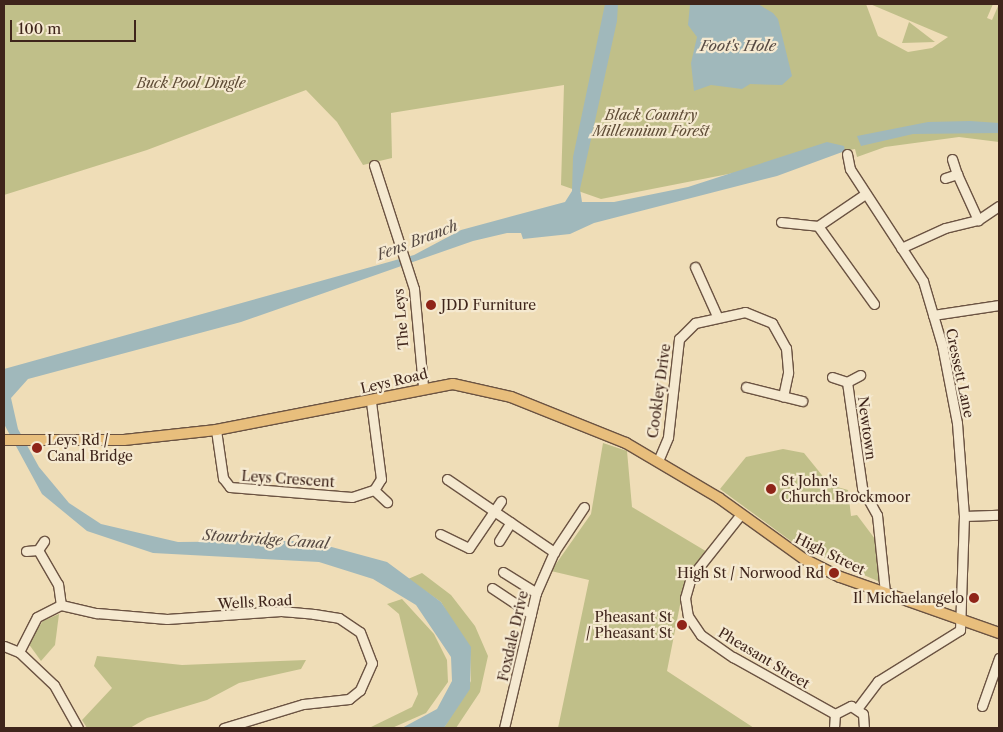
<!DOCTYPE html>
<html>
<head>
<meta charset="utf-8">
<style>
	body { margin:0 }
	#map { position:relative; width:1003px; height:732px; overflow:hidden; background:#efddb7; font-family:"Libre Caslon Text",serif }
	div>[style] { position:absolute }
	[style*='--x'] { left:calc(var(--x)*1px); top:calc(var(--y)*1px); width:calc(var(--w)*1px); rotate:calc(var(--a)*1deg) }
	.green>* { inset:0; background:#c0bf89 }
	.water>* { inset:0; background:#a0b8bb }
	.roads { filter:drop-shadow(1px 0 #6b5342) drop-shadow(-1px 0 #6b5342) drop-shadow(0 1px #6b5342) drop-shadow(0 -1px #6b5342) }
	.minor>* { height:9px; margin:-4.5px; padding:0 4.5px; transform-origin:4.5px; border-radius:4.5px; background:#f5e9d0 }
	.major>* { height:10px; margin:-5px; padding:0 5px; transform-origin:5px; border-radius:5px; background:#e8be7c }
	.dots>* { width:14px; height:14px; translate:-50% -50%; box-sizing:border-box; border:2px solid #f5e9d0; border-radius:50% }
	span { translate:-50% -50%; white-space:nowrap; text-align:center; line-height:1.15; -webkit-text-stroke:4.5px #f5e9d0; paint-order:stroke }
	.park-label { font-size:14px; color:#5f4c36; font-style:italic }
	.poi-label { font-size:14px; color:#3f251b }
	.left { translate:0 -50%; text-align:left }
	.right { translate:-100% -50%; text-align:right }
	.street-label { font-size:14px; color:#3f251b }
	.water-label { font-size:15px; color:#574a43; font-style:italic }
	.frame { position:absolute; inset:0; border:5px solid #3f251b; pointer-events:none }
	.scale { position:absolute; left:10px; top:20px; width:126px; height:22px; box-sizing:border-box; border:2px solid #3f251b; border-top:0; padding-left:6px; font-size:15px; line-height:18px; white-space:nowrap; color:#3f251b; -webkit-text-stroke:4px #f5e9d0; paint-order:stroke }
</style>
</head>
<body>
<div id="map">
	<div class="green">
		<div style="clip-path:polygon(4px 4px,866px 4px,878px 36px,908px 52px,932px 48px,948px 37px,870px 4px,993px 4px,987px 18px,992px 20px,999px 4px,999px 142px,959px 137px,885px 147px,857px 157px,855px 149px,601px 199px,561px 185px,564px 85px,391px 113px,392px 158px,363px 165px,337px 122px,306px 90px,147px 150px,4px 195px)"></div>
		<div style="clip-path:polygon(909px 22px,935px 42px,902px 43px)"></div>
		<div style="clip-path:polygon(603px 443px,627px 451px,632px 507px,709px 553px,683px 590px,667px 671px,754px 728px,558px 728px,589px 580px,551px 571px,591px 514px)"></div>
		<div style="clip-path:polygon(783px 449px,804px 453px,830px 485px,848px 490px,851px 516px,857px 515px,875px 539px,880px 582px,799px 547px,720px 489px,746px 457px)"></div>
		<div style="clip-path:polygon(422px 573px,451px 595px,475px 626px,488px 656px,480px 692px,456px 728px,444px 728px,471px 681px,470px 652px,441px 602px,408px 579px)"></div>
		<div style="clip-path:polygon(402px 599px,434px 634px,447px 660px,448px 682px,426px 713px,392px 728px,369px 728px,412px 707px,418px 694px,399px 614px,387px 604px)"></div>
		<div style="clip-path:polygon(59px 614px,55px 645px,41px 661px,28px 643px,43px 621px)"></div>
		<div style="clip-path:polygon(97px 656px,182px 665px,306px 660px,301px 669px,239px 683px,207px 700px,147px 718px,130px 728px,87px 728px,82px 720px,112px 688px,94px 666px)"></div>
	</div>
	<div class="water">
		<div style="clip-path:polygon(605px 4px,618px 4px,617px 21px,580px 189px,582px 202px,614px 202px,688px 187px,827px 142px,844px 146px,845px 151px,777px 176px,594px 223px,570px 234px,523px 239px,521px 233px,507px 233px,473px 241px,241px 322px,28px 379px,11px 398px,18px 429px,39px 467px,69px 503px,101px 524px,178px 542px,292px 541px,328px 546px,387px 562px,441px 602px,471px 647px,470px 689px,444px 728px,402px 728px,437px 709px,452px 681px,451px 657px,416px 605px,373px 579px,319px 562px,153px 553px,87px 531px,42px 494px,4px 424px,4px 369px,414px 255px,461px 230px,565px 202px,572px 191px,573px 157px)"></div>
		<div style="clip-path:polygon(690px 4px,758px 4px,773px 13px,778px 19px,792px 76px,782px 85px,750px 84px,742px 89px,711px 85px,694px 91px,691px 63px,697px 37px,688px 25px)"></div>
		<div style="clip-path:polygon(970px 121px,999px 123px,999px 133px,913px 134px,861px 146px,857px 136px,928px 122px)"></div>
	</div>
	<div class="roads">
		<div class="minor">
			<div style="--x:847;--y:154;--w:15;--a:79"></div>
			<div style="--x:850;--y:169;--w:134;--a:56.9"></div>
			<div style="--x:923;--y:281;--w:67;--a:73.5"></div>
			<div style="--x:942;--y:345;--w:79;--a:79.1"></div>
			<div style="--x:957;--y:423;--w:93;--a:85.7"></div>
			<div style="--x:964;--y:516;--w:114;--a:92"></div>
			<div style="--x:960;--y:630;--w:97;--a:148.1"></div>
			<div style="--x:878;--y:681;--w:34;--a:127"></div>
			<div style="--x:952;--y:159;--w:16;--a:72"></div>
			<div style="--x:374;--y:165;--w:130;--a:72.1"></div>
			<div style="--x:414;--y:289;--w:97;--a:84.7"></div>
			<div style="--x:945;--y:178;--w:13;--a:-18"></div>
			<div style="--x:957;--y:174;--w:51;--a:65.5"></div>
			<div style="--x:781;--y:222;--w:37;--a:6"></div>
			<div style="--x:818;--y:226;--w:57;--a:-34.2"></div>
			<div style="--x:818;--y:226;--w:96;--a:54.3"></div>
			<div style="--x:901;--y:248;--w:48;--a:-24.4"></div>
			<div style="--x:945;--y:228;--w:34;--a:-14"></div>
			<div style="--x:978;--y:220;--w:25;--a:-34"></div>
			<div style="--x:695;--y:267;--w:54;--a:65.8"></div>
			<div style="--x:933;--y:315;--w:67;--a:-8.6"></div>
			<div style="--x:832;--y:377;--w:16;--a:18"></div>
			<div style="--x:847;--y:382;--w:15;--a:-28"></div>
			<div style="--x:847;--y:382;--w:107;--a:81.9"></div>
			<div style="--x:862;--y:488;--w:31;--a:61"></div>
			<div style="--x:877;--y:515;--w:78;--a:84.1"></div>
			<div style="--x:746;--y:387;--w:58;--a:14"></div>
			<div style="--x:216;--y:430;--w:49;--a:81.7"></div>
			<div style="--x:223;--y:478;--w:11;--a:52"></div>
			<div style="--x:230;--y:487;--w:122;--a:4.7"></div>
			<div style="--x:352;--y:497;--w:23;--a:-18"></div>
			<div style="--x:374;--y:490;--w:13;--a:-58"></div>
			<div style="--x:381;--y:479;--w:78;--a:-97.4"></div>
			<div style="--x:658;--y:461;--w:26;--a:-67"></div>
			<div style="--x:668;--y:437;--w:99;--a:-83.6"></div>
			<div style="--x:679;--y:339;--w:23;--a:-45"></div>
			<div style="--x:695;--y:323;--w:51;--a:-12.4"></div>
			<div style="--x:745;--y:312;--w:29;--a:22"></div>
			<div style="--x:772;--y:323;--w:29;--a:61"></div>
			<div style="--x:786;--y:348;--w:25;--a:85"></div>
			<div style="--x:788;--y:373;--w:24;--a:102"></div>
			<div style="--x:447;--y:479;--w:130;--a:34.3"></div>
			<div style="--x:374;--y:490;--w:18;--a:43"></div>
			<div style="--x:741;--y:514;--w:80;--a:128.4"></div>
			<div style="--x:691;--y:577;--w:22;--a:106"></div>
			<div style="--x:685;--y:598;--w:18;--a:81"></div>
			<div style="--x:688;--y:616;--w:23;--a:56"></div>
			<div style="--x:701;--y:635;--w:39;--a:35"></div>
			<div style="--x:733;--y:657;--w:117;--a:29.2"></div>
			<div style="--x:964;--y:516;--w:35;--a:-2"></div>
			<div style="--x:440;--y:534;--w:32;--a:26"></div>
			<div style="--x:469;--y:548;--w:57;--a:-55.8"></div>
			<div style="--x:499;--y:541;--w:22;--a:-58"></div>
			<div style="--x:38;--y:550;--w:39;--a:60"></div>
			<div style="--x:58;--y:584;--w:21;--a:82"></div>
			<div style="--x:26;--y:551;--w:12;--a:-5"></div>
			<div style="--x:38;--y:550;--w:11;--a:-56"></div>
			<div style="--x:503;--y:572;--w:39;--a:32"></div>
			<div style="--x:492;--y:588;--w:47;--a:33.7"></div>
			<div style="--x:4;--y:646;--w:16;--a:22"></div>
			<div style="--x:19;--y:652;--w:48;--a:43.3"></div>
			<div style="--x:54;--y:685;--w:49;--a:60.8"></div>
			<div style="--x:19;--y:652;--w:39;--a:-63"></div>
			<div style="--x:37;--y:617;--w:27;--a:-27"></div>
			<div style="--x:61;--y:605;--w:37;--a:13"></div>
			<div style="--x:97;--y:613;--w:70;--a:4.9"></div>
			<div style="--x:167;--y:619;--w:114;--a:-4"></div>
			<div style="--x:281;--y:611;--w:33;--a:5"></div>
			<div style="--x:314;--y:614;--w:25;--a:9"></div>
			<div style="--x:339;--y:618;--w:25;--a:34"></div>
			<div style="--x:360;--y:632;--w:33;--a:69"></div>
			<div style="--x:372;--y:663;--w:30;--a:114"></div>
			<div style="--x:360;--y:690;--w:14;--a:141"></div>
			<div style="--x:349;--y:699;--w:46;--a:173.8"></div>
			<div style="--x:303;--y:704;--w:83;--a:163.1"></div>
			<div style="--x:982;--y:706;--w:51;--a:-70.5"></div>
			<div style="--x:504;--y:728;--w:139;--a:-76.7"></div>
			<div style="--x:536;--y:593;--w:45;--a:-66.3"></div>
			<div style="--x:554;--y:552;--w:54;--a:-56.3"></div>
			<div style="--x:834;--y:728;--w:14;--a:-86"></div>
			<div style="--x:835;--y:714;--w:18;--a:-27"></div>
			<div style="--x:851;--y:706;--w:14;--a:34"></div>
			<div style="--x:863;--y:714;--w:14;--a:86"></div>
		</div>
		<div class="major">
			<div style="--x:4;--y:440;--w:120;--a:0"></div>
			<div style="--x:124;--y:440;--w:93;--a:-6.2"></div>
			<div style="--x:216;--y:430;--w:241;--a:-11"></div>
			<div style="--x:453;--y:384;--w:59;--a:12.6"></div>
			<div style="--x:511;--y:397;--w:124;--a:21.8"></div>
			<div style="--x:626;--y:443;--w:108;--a:30.6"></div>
			<div style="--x:719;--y:498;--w:105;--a:35.7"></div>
			<div style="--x:804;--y:559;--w:40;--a:26.6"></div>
			<div style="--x:840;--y:577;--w:169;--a:19.4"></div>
		</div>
	</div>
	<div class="dots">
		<div style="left:431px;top:305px;background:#8f2418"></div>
		<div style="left:37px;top:448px;background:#8f2418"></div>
		<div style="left:771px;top:489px;background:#8f2418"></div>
		<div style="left:834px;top:573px;background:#8f2418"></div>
		<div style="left:974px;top:598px;background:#8f2418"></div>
		<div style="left:682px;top:625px;background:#8f2418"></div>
	</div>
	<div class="park-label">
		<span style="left:191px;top:83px">Buck Pool Dingle</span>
		<span style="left:651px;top:123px">Black Country<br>Millennium Forest</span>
	</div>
	<div class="poi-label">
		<span class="left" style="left:441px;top:305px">JDD Furniture</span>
		<span class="left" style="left:47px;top:448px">Leys Rd /<br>Canal Bridge</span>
		<span class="left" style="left:781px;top:489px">St John's<br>Church Brockmoor</span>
		<span class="right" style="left:824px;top:573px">High St / Norwood Rd</span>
		<span class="right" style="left:964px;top:598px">Il Michaelangelo</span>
		<span class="right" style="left:672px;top:625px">Pheasant St<br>/ Pheasant St</span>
	</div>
	<div class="street-label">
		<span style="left:401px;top:319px;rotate:-95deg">The Leys</span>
		<span style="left:960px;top:373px;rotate:78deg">Cressett Lane</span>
		<span style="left:394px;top:381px;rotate:-13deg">Leys Road</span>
		<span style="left:659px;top:391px;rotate:-82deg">Cookley Drive</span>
		<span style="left:867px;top:428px;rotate:82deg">Newtown</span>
		<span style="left:288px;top:479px;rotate:4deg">Leys Crescent</span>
		<span style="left:830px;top:554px;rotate:26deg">High Street</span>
		<span style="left:255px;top:602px;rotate:-3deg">Wells Road</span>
		<span style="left:513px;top:636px;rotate:-77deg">Foxdale Drive</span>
		<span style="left:764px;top:658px;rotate:31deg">Pheasant Street</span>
	</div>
	<div class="water-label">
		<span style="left:738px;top:46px">Foot's Hole</span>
		<span style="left:417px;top:240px;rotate:-21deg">Fens Branch</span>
		<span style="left:266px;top:539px;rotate:4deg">Stourbridge Canal</span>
	</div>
	<div class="frame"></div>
	<div class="scale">100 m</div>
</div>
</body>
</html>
